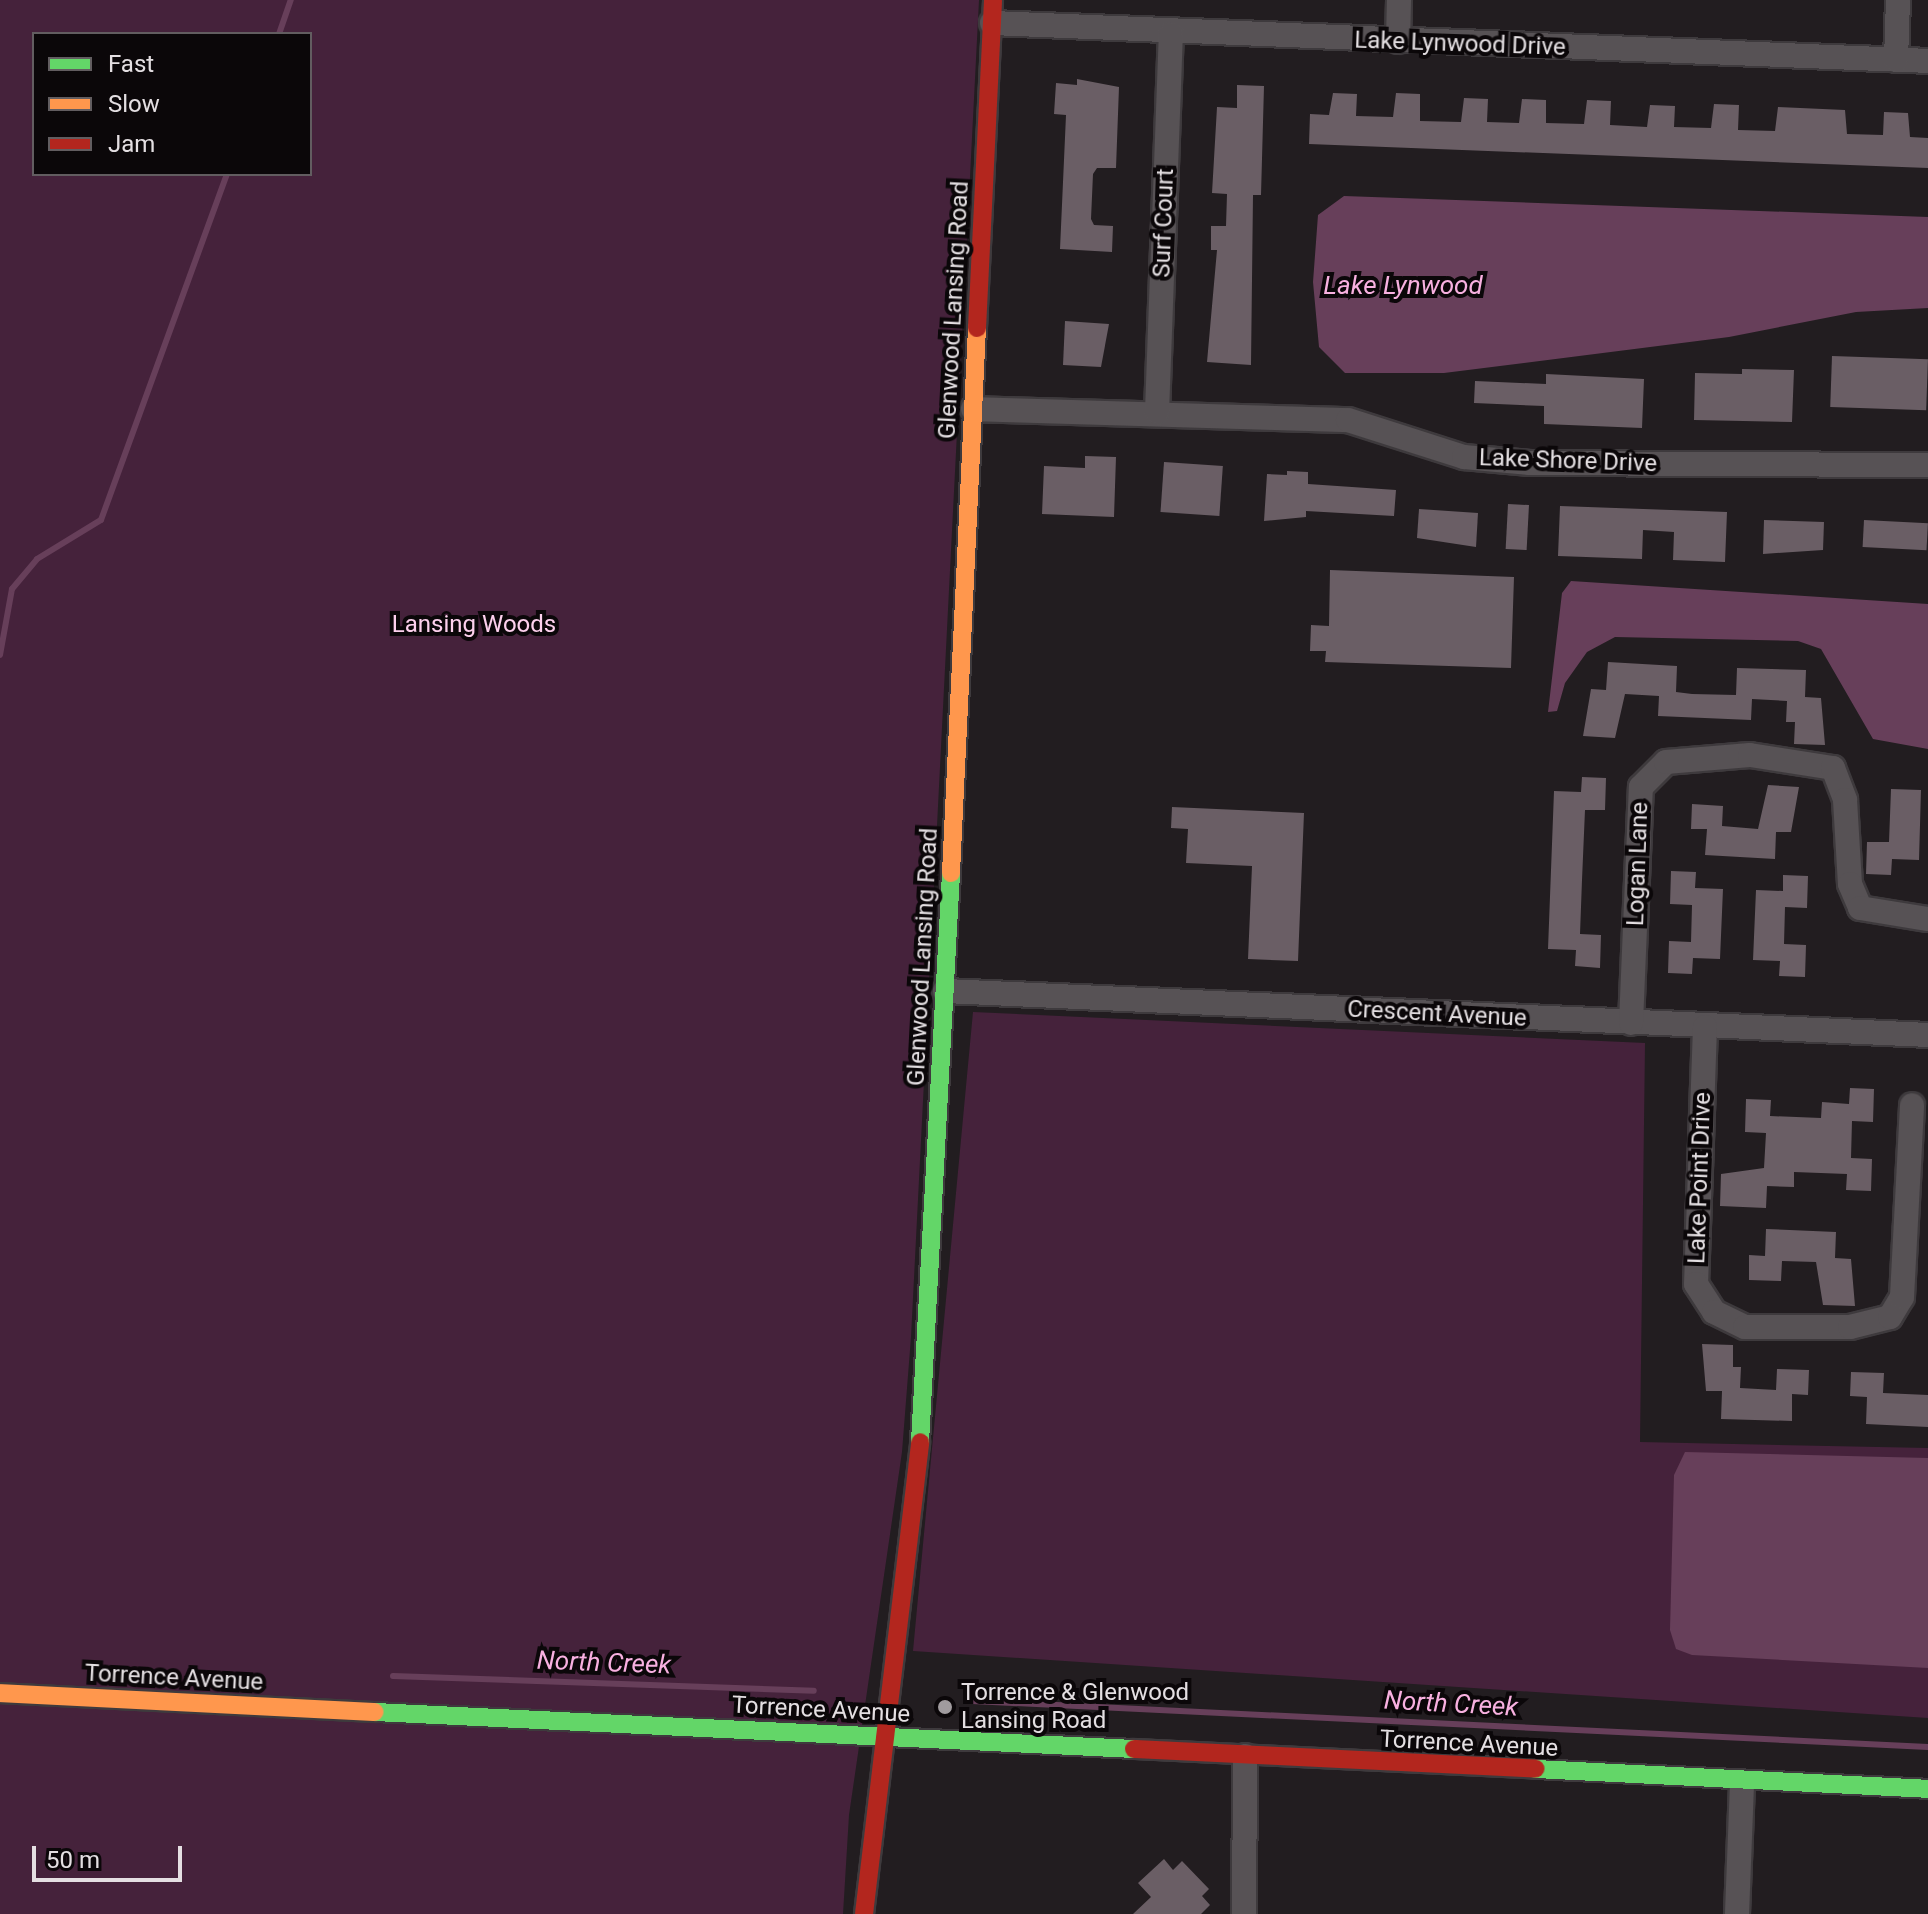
<!DOCTYPE html>
<html>
<head>
<meta charset="utf-8">
<style>
	body { margin:0 }
	#map { position:relative; width:1928px; height:1914px; overflow:hidden; background:#221d20; font-family:Roboto,sans-serif }
	div>[style] { position:absolute }
	[style*='--x'] { left:calc(var(--x)*1px); top:calc(var(--y)*1px); width:calc(var(--w)*1px); rotate:calc(var(--a)*1deg) }
	.green>* { inset:0; background:#45223b }
	.water>* { inset:0; background:#673f5a }
	.stream>* { height:6px; margin:-3px; padding:0 3px; transform-origin:3px; border-radius:3px; background:#673f5a }
	.building>* { inset:0; background:#6a5e65; transform-origin:0 0 }
	.roads { filter:drop-shadow(2px 0 #3e3a3d) drop-shadow(-2px 0 #3e3a3d) drop-shadow(0 2px #3e3a3d) drop-shadow(0 -2px #3e3a3d) }
	.street>* { height:24px; margin:-12px; padding:0 12px; transform-origin:12px; border-radius:12px; background:#575255 }
	.fast>* { height:18px; margin:-9px; padding:0 9px; transform-origin:9px; border-radius:9px; background:#63d668 }
	.slow>* { height:18px; margin:-9px; padding:0 9px; transform-origin:9px; border-radius:9px; background:#ff974d }
	.jam>* { height:18px; margin:-9px; padding:0 9px; transform-origin:9px; border-radius:9px; background:#b3261e }
	.dots>* { width:22px; height:22px; translate:-50% -50%; box-sizing:border-box; border:4px solid #0b0709; border-radius:50% }
	span { translate:-50% -50%; white-space:nowrap; text-align:center; line-height:1.15; -webkit-text-stroke:8px #0b0709; paint-order:stroke }
	.street-label { font-size:24px; color:#e4dfe2 }
	.park-label { font-size:24px; color:#fdd0ed }
	.poi-label { font-size:24px; color:#e4dfe2 }
	.left { translate:0 -50%; text-align:left }
	.water-label { font-size:26px; color:#f8b0e0; font-style:italic }
	.legend { position:absolute; left:32px; top:32px; width:280px; height:144px; box-sizing:border-box; background:#0b0709; border:2px solid #625d60; margin:0; padding:10px 14px; list-style:none; font-size:24px; color:#e4dfe2 }
	.legend li { display:flex; align-items:center; gap:16px; height:40px }
	.legend b { width:40px; border:2px solid #625d60 }
	.scale { position:absolute; left:32px; top:1846px; width:150px; height:36px; box-sizing:border-box; border:4px solid #e4dfe2; border-top:0; padding-left:10px; font-size:24px; line-height:28px; white-space:nowrap; color:#e4dfe2; -webkit-text-stroke:6px #0b0709; paint-order:stroke }
</style>
</head>
<body>
<div id="map">
	<div class="green">
		<div style="clip-path:polygon(evenodd,0 0,979px 0,911px 1337px,902px 1452px,849px 1815px,843px 1914px,0 1914px,0 0,34px 34px,310px 34px,310px 174px,34px 174px,34px 34px)"></div>
		<div style="clip-path:polygon(973px 1012px,1645px 1043px,1640px 1442px,1928px 1448px,1928px 1718px,913px 1651px)"></div>
	</div>
	<div class="water">
		<div style="clip-path:polygon(1344px 196px,1928px 217px,1928px 308px,1856px 312px,1729px 337px,1444px 373px,1345px 373px,1319px 347px,1313px 282px,1318px 215px)"></div>
		<div style="clip-path:polygon(1571px 581px,1928px 604px,1928px 749px,1873px 739px,1821px 649px,1798px 641px,1615px 637px,1587px 652px,1565px 683px,1557px 711px,1548px 712px,1562px 593px)"></div>
		<div style="clip-path:polygon(1685px 1452px,1928px 1458px,1928px 1668px,1692px 1655px,1676px 1649px,1670px 1630px,1674px 1475px)"></div>
	</div>
	<div class="stream">
		<div style="--x:279;--y:34;--w:36;--a:-71"></div>
		<div style="--x:0;--y:655;--w:67;--a:-79.7"></div>
		<div style="--x:12;--y:589;--w:39;--a:-50"></div>
		<div style="--x:37;--y:559;--w:75;--a:-31.4"></div>
		<div style="--x:101;--y:520;--w:368;--a:-70"></div>
		<div style="--x:393;--y:1676;--w:421;--a:2"></div>
		<div style="--x:972;--y:1701;--w:957;--a:2.75"></div>
	</div>
	<div class="building">
		<div style="clip-path:polygon(1077px 79px,1119px 87px,1116px 168px,1097px 168px,1093px 174px,1091px 219px,1094px 225px,1113px 226px,1112px 252px,1060px 249px,1066px 115px,1054px 114px,1056px 83px,1077px 85px)"></div>
		<div style="clip-path:polygon(1237px 85px,1264px 86px,1261px 195px,1253px 195px,1251px 365px,1207px 362px,1217px 250px,1211px 250px,1211px 226px,1226px 226px,1227px 194px,1212px 193px,1217px 107px,1237px 108px)"></div>
		<div style="clip-path:polygon(1333px 93px,1357px 94px,1356px 116px,1393px 117px,1396px 93px,1420px 94px,1420px 121px,1461px 122px,1464px 98px,1488px 99px,1487px 122px,1519px 123px,1522px 99px,1546px 100px,1546px 123px,1584px 124px,1587px 100px,1611px 101px,1610px 125px,1647px 127px,1650px 105px,1675px 106px,1674px 127px,1711px 128px,1714px 104px,1739px 105px,1738px 130px,1775px 131px,1778px 107px,1845px 110px,1847px 134px,1883px 135px,1884px 112px,1908px 113px,1910px 137px,1928px 138px,1928px 168px,1309px 144px,1310px 114px,1329px 115px)"></div>
		<div style="clip-path:polygon(1065px 321px,1109px 324px,1101px 367px,1063px 365px)"></div>
		<div style="left:1832px;top:356px;width:96px;height:51px;rotate:2deg"></div>
		<div style="clip-path:polygon(1742px 369px,1794px 370px,1792px 422px,1694px 420px,1695px 373px,1742px 374px)"></div>
		<div style="clip-path:polygon(1546px 374px,1644px 379px,1642px 428px,1544px 424px,1544px 406px,1474px 403px,1475px 381px,1546px 384px)"></div>
		<div style="clip-path:polygon(1085px 456px,1116px 457px,1114px 517px,1042px 514px,1044px 466px,1085px 468px)"></div>
		<div style="left:1164px;top:462px;width:59px;height:50px;rotate:4deg"></div>
		<div style="clip-path:polygon(1287px 471px,1308px 472px,1308px 484px,1396px 490px,1394px 516px,1306px 511px,1306px 517px,1264px 521px,1267px 474px,1287px 475px)"></div>
		<div style="left:1508px;top:504px;width:21px;height:45px;rotate:3deg"></div>
		<div style="clip-path:polygon(1560px 506px,1727px 512px,1725px 562px,1673px 560px,1674px 532px,1643px 530px,1642px 559px,1558px 556px)"></div>
		<div style="clip-path:polygon(1419px 509px,1478px 513px,1476px 547px,1417px 538px)"></div>
		<div style="clip-path:polygon(1764px 520px,1824px 522px,1823px 550px,1763px 554px)"></div>
		<div style="left:1864px;top:520px;width:64px;height:27px;rotate:3deg"></div>
		<div style="clip-path:polygon(1330px 570px,1514px 577px,1511px 668px,1325px 662px,1326px 651px,1310px 651px,1311px 625px,1329px 626px)"></div>
		<div style="clip-path:polygon(1608px 662px,1677px 666px,1676px 692px,1692px 694px,1736px 695px,1737px 668px,1806px 670px,1805px 697px,1821px 698px,1825px 745px,1794px 744px,1795px 722px,1786px 722px,1787px 701px,1752px 699px,1751px 720px,1658px 716px,1659px 696px,1625px 694px,1615px 738px,1583px 736px,1591px 689px,1606px 690px)"></div>
		<div style="clip-path:polygon(1582px 777px,1606px 778px,1605px 810px,1585px 810px,1582px 880px,1580px 934px,1601px 935px,1600px 968px,1575px 966px,1576px 950px,1548px 949px,1554px 791px,1581px 792px)"></div>
		<div style="clip-path:polygon(1768px 785px,1799px 787px,1791px 832px,1776px 832px,1775px 859px,1705px 855px,1707px 829px,1691px 829px,1692px 804px,1723px 806px,1722px 826px,1758px 829px)"></div>
		<div style="clip-path:polygon(1891px 789px,1921px 790px,1919px 860px,1892px 859px,1891px 875px,1866px 874px,1867px 842px,1889px 842px)"></div>
		<div style="clip-path:polygon(1172px 807px,1304px 813px,1298px 961px,1248px 959px,1252px 866px,1186px 863px,1188px 829px,1171px 828px)"></div>
		<div style="clip-path:polygon(1671px 871px,1696px 872px,1695px 888px,1723px 889px,1720px 959px,1693px 958px,1692px 974px,1668px 973px,1669px 941px,1691px 942px,1692px 905px,1670px 904px)"></div>
		<div style="clip-path:polygon(1783px 875px,1808px 876px,1807px 908px,1785px 907px,1784px 944px,1806px 945px,1805px 977px,1779px 976px,1780px 961px,1753px 960px,1756px 890px,1783px 891px)"></div>
		<div style="clip-path:polygon(1850px 1088px,1874px 1089px,1873px 1122px,1852px 1121px,1851px 1158px,1872px 1159px,1871px 1191px,1846px 1190px,1847px 1174px,1794px 1172px,1794px 1187px,1767px 1186px,1766px 1208px,1720px 1206px,1721px 1174px,1764px 1168px,1766px 1133px,1745px 1132px,1746px 1099px,1771px 1100px,1770px 1116px,1821px 1118px,1822px 1102px,1849px 1104px)"></div>
		<div style="clip-path:polygon(1766px 1229px,1836px 1232px,1835px 1258px,1851px 1259px,1855px 1306px,1823px 1305px,1816px 1262px,1782px 1261px,1781px 1281px,1749px 1280px,1749px 1255px,1765px 1256px)"></div>
		<div style="clip-path:polygon(1702px 1344px,1733px 1345px,1733px 1367px,1741px 1367px,1740px 1388px,1776px 1390px,1777px 1369px,1809px 1370px,1808px 1395px,1792px 1394px,1792px 1421px,1721px 1419px,1722px 1391px,1706px 1391px)"></div>
		<div style="clip-path:polygon(1851px 1372px,1884px 1373px,1883px 1393px,1928px 1395px,1928px 1427px,1866px 1424px,1867px 1397px,1850px 1396px)"></div>
		<div style="clip-path:polygon(1164px 1859px,1173px 1870px,1182px 1861px,1209px 1889px,1202px 1896px,1210px 1905px,1201px 1914px,1133px 1914px,1151px 1897px,1138px 1883px)"></div>
	</div>
	<div class="roads">
		<div class="street">
			<div style="--x:992;--y:23;--w:937;--a:2.32"></div>
			<div style="--x:1398;--y:41;--w:41;--a:-88.6"></div>
			<div style="--x:1896;--y:60;--w:60;--a:-88.1"></div>
			<div style="--x:973;--y:409;--w:375;--a:1.7"></div>
			<div style="--x:1348;--y:420;--w:122;--a:17.7"></div>
			<div style="--x:1464;--y:457;--w:66;--a:5.2"></div>
			<div style="--x:1530;--y:463;--w:398;--a:0.3"></div>
			<div style="--x:1157;--y:412;--w:378;--a:-87.9"></div>
			<div style="--x:945;--y:991;--w:984;--a:2.56"></div>
			<div style="--x:1631;--y:1023;--w:236;--a:-87.6"></div>
			<div style="--x:1641;--y:787;--w:35;--a:-45"></div>
			<div style="--x:1666;--y:762;--w:84;--a:-4.8"></div>
			<div style="--x:1750;--y:755;--w:84;--a:8.9"></div>
			<div style="--x:1833;--y:768;--w:34;--a:69"></div>
			<div style="--x:1845;--y:800;--w:84;--a:86.6"></div>
			<div style="--x:1850;--y:884;--w:26;--a:67"></div>
			<div style="--x:1860;--y:908;--w:69;--a:9.2"></div>
			<div style="--x:1705;--y:1027;--w:257;--a:92"></div>
			<div style="--x:1696;--y:1284;--w:33;--a:57"></div>
			<div style="--x:1714;--y:1312;--w:34;--a:26"></div>
			<div style="--x:1745;--y:1327;--w:105;--a:0"></div>
			<div style="--x:1850;--y:1327;--w:41;--a:-14"></div>
			<div style="--x:1890;--y:1317;--w:23;--a:-59"></div>
			<div style="--x:1902;--y:1297;--w:192;--a:-87"></div>
			<div style="--x:1244;--y:1914;--w:158;--a:-89.6"></div>
			<div style="--x:1737;--y:1914;--w:131;--a:-87.8"></div>
		</div>
		<div class="fast">
			<div style="--x:920;--y:1442;--w:570;--a:-86.88"></div>
			<div style="--x:375;--y:1712;--w:760;--a:2.79"></div>
			<div style="--x:1536;--y:1769;--w:393;--a:2.9"></div>
		</div>
		<div class="slow">
			<div style="--x:951;--y:873;--w:546;--a:-87.27"></div>
			<div style="--x:0;--y:1693;--w:375;--a:2.9"></div>
		</div>
		<div class="jam">
			<div style="--x:977;--y:328;--w:328;--a:-87.2"></div>
			<div style="--x:1134;--y:1749;--w:402;--a:2.8"></div>
			<div style="--x:864;--y:1914;--w:475;--a:-83.2"></div>
		</div>
	</div>
	<div class="dots">
		<div style="left:945px;top:1707px;background:#a09b9e"></div>
	</div>
	<div class="street-label">
		<span style="left:1460px;top:44px;rotate:2deg">Lake Lynwood Drive</span>
		<span style="left:1164px;top:223px;rotate:-88deg">Surf Court</span>
		<span style="left:954px;top:310px;rotate:-87deg">Glenwood Lansing Road</span>
		<span style="left:1568px;top:461px;rotate:2deg">Lake Shore Drive</span>
		<span style="left:1638px;top:864px;rotate:-88deg">Logan Lane</span>
		<span style="left:923px;top:957px;rotate:-87deg">Glenwood Lansing Road</span>
		<span style="left:1437px;top:1014px;rotate:3deg">Crescent Avenue</span>
		<span style="left:1700px;top:1178px;rotate:-88deg">Lake Point Drive</span>
		<span style="left:174px;top:1678px;rotate:3deg">Torrence Avenue</span>
		<span style="left:821px;top:1710px;rotate:3deg">Torrence Avenue</span>
		<span style="left:1469px;top:1744px;rotate:3deg">Torrence Avenue</span>
	</div>
	<div class="park-label">
		<span style="left:474px;top:625px">Lansing Woods</span>
	</div>
	<div class="poi-label">
		<span class="left" style="left:961px;top:1707px">Torrence &amp; Glenwood<br>Lansing Road</span>
	</div>
	<div class="water-label">
		<span style="left:1403px;top:286px">Lake Lynwood</span>
		<span style="left:604px;top:1663px;rotate:2deg">North Creek</span>
		<span style="left:1451px;top:1704px;rotate:3deg">North Creek</span>
	</div>
	<ul class="legend">
	<li><b style="height:10px;background:#63d668"></b>Fast</li>
	<li><b style="height:10px;background:#ff974d"></b>Slow</li>
	<li><b style="height:10px;background:#b3261e"></b>Jam</li>
	</ul>
	<div class="scale">50 m</div>
</div>
</body>
</html>
